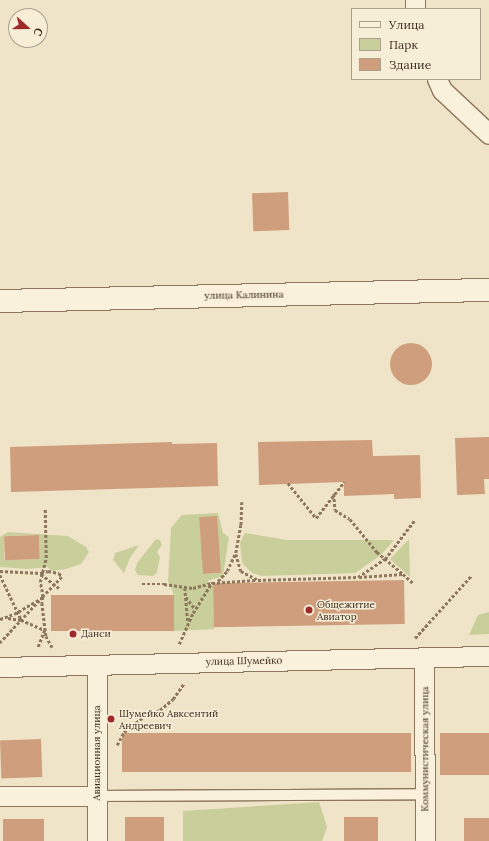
<!DOCTYPE html>
<html>
<head>
<meta charset="utf-8">
<style>
	body { margin:0 }
	#map { position:relative; width:489px; height:841px; overflow:hidden; background:#f0e4c8; font-family:Lora,serif }
	div>[style] { position:absolute }
	[style*='--x'] { left:calc(var(--x)*1px); top:calc(var(--y)*1px); width:calc(var(--w)*1px); rotate:calc(var(--a)*1deg) }
	.green>* { inset:0; background:#c9cf9b }
	.building>* { inset:0; background:#cf9f7d; transform-origin:0 0 }
	.round { border-radius:50% }
	.path>* { height:2.5px; margin-top:-1.25px; transform-origin:0; background:repeating-linear-gradient(90deg,#8d765c 0 3px,transparent 0 5px) }
	.roads { filter:drop-shadow(1px 0 #8d765c) drop-shadow(-1px 0 #8d765c) drop-shadow(0 1px #8d765c) drop-shadow(0 -1px #8d765c) }
	.lane>* { height:10px; margin:-5px; padding:0 5px; transform-origin:5px; border-radius:5px; background:#faf1dc }
	.street>* { height:19px; margin:-9.5px; padding:0 9.5px; transform-origin:9.5px; border-radius:9.5px; background:#faf1dc }
	.secondary>* { height:22px; margin:-11px; padding:0 11px; transform-origin:11px; border-radius:11px; background:#faf1dc }
	.dots>* { width:11px; height:11px; translate:-50% -50%; box-sizing:border-box; border:2px solid #f7eed8; border-radius:50% }
	span { translate:-50% -50%; white-space:nowrap; text-align:center; line-height:1.15; -webkit-text-stroke:3px #f7eed8; paint-order:stroke }
	.street-label { font-size:10px; color:#3d2e20 }
	.poi-label { font-size:10px; color:#3d2e20 }
	.left { translate:0 -50%; text-align:left }
	.legend { position:absolute; left:351px; top:8px; width:130px; height:72px; box-sizing:border-box; background:#f7eed8; border:1px solid #ada18e; margin:0; padding:5px 7px; list-style:none; font-size:12px; color:#3d2e20 }
	.legend li { display:flex; align-items:center; gap:8px; height:20px }
	.legend b { width:20px; border:1px solid #ada18e }
	.north { position:absolute; left:8px; top:8px; width:40px; height:40px; box-sizing:border-box; background:#f7eed8; border:1px solid #ada18e; border-radius:50%; rotate:111deg; font-size:11px; font-weight:700; line-height:16px; text-align:center; color:#3d2e20 }
	.north::after { content:''; display:block; margin:auto; width:14px; height:18px; background:#9e2a2b; clip-path:polygon(50% 0,100% 100%,50% 72%,0 100%) }
</style>
</head>
<body>
<div id="map">
	<div class="green">
		<div style="clip-path:polygon(evenodd,218px 513px,223px 533px,229px 537px,223px 576px,207px 581px,213px 586px,214px 629px,174px 631px,174px 595px,168px 581px,171px 528px,182px 515px,218px 513px,199px 518px,221px 573px,204px 574px,199px 518px)"></div>
		<div style="clip-path:polygon(evenodd,8px 532px,68px 536px,86px 547px,89px 552px,81px 564px,66px 569px,51px 571px,48px 567px,27px 569px,0 567px,0 537px,8px 532px,39px 535px,40px 559px,4px 560px,4px 536px,39px 535px)"></div>
		<div style="clip-path:polygon(245px 533px,287px 540px,394px 540px,381px 555px,355px 573px,262px 576px,252px 573px,242px 563px,240px 543px)"></div>
		<div style="clip-path:polygon(156px 539px,160px 540px,162px 545px,157px 552px,160px 557px,157px 572px,153px 576px,138px 575px,135px 570px,137px 563px)"></div>
		<div style="clip-path:polygon(409px 539px,410px 577px,390px 559px)"></div>
		<div style="clip-path:polygon(139px 545px,130px 558px,124px 573px,113px 560px,115px 553px)"></div>
		<div style="clip-path:polygon(489px 612px,489px 634px,469px 635px,478px 615px)"></div>
		<div style="clip-path:polygon(319px 802px,327px 827px,322px 841px,183px 841px,183px 811px)"></div>
	</div>
	<div class="building">
		<div style="left:288px;top:192px;width:38px;height:36px;rotate:88deg"></div>
		<div class="round" style="left:390px;top:343px;width:42px;height:42px"></div>
		<div style="clip-path:polygon(489px 437px,489px 479px,484px 479px,485px 494px,457px 495px,455px 438px)"></div>
		<div style="clip-path:polygon(372px 440px,373px 456px,420px 455px,421px 498px,394px 499px,394px 494px,344px 496px,344px 482px,259px 485px,258px 442px)"></div>
		<div style="clip-path:polygon(172px 442px,172px 444px,217px 443px,218px 486px,11px 492px,10px 447px)"></div>
		<div style="left:217px;top:516px;width:57px;height:18px;rotate:86deg"></div>
		<div style="left:39px;top:535px;width:24px;height:35px;rotate:88deg"></div>
		<div style="left:404px;top:580px;width:44px;height:191px;rotate:89deg"></div>
		<div style="left:174px;top:595px;width:36px;height:123px;rotate:90deg"></div>
		<div style="left:411px;top:733px;width:39px;height:289px;rotate:90deg"></div>
		<div style="left:440px;top:733px;width:49px;height:42px"></div>
		<div style="left:41px;top:739px;width:38px;height:41px;rotate:88deg"></div>
		<div style="left:125px;top:817px;width:39px;height:24px"></div>
		<div style="left:378px;top:817px;width:24px;height:34px;rotate:90deg"></div>
		<div style="left:464px;top:818px;width:25px;height:23px"></div>
		<div style="left:3px;top:819px;width:41px;height:22px"></div>
	</div>
	<div class="path">
		<div style="--x:288;--y:483;--w:45;--a:51.3"></div>
		<div style="--x:316;--y:518;--w:46;--a:-52.1"></div>
		<div style="--x:334;--y:494;--w:16;--a:86"></div>
		<div style="--x:335;--y:510;--w:17;--a:31"></div>
		<div style="--x:350;--y:519;--w:43;--a:50.7"></div>
		<div style="--x:377;--y:552;--w:34;--a:40"></div>
		<div style="--x:242;--y:502;--w:23;--a:92"></div>
		<div style="--x:241;--y:525;--w:29;--a:100"></div>
		<div style="--x:236;--y:554;--w:18;--a:74"></div>
		<div style="--x:241;--y:571;--w:19;--a:28"></div>
		<div style="--x:258;--y:580;--w:100;--a:-1.7"></div>
		<div style="--x:358;--y:577;--w:32;--a:-34"></div>
		<div style="--x:385;--y:559;--w:48;--a:-52.7"></div>
		<div style="--x:0;--y:571;--w:41;--a:2.8"></div>
		<div style="--x:41;--y:573;--w:7;--a:-16"></div>
		<div style="--x:48;--y:571;--w:11;--a:10"></div>
		<div style="--x:59;--y:573;--w:5;--a:53"></div>
		<div style="--x:62;--y:577;--w:28;--a:134"></div>
		<div style="--x:43;--y:597;--w:6;--a:99"></div>
		<div style="--x:42;--y:603;--w:33;--a:83"></div>
		<div style="--x:46;--y:636;--w:13;--a:61"></div>
		<div style="--x:41;--y:574;--w:23;--a:38"></div>
		<div style="--x:0;--y:575;--w:49;--a:64.5"></div>
		<div style="--x:359;--y:577;--w:44;--a:-3.9"></div>
		<div style="--x:403;--y:574;--w:13;--a:42"></div>
		<div style="--x:218;--y:581;--w:13;--a:-48"></div>
		<div style="--x:227;--y:571;--w:19;--a:-65"></div>
		<div style="--x:142;--y:584;--w:22;--a:0"></div>
		<div style="--x:164;--y:584;--w:29;--a:8"></div>
		<div style="--x:193;--y:588;--w:20;--a:-15"></div>
		<div style="--x:185;--y:588;--w:33;--a:85"></div>
		<div style="--x:43;--y:597;--w:15;--a:-101"></div>
		<div style="--x:40;--y:582;--w:25;--a:-76"></div>
		<div style="--x:46;--y:558;--w:49;--a:-91.2"></div>
		<div style="--x:186;--y:597;--w:15;--a:53"></div>
		<div style="--x:8;--y:618;--w:13;--a:9"></div>
		<div style="--x:21;--y:620;--w:26;--a:23"></div>
		<div style="--x:45;--y:630;--w:19;--a:111"></div>
		<div style="--x:0;--y:619;--w:15;--a:-20"></div>
		<div style="--x:14;--y:614;--w:34;--a:-30"></div>
		<div style="--x:43;--y:597;--w:63;--a:133.1"></div>
		<div style="--x:415;--y:638;--w:84;--a:-47.9"></div>
		<div style="--x:179;--y:644;--w:34;--a:-66"></div>
		<div style="--x:193;--y:613;--w:36;--a:-58"></div>
		<div style="--x:212;--y:583;--w:43;--a:-4"></div>
		<div style="--x:117;--y:745;--w:15;--a:-62"></div>
		<div style="--x:124;--y:732;--w:29;--a:-38"></div>
		<div style="--x:147;--y:714;--w:14;--a:-17"></div>
		<div style="--x:160;--y:710;--w:17;--a:-40"></div>
		<div style="--x:173;--y:699;--w:19;--a:-55"></div>
	</div>
	<div class="roads">
		<div class="lane">
			<div style="--x:97;--y:796;--w:328;--a:-0.3"></div>
		</div>
		<div class="street">
			<div style="--x:415;--y:9;--w:9;--a:-90"></div>
			<div style="--x:437;--y:79;--w:12;--a:66"></div>
			<div style="--x:442;--y:90;--w:64;--a:43.1"></div>
			<div style="--x:424;--y:657;--w:184;--a:89.7"></div>
			<div style="--x:97;--y:665;--w:176;--a:90"></div>
			<div style="--x:0;--y:667;--w:489;--a:-1.3"></div>
			<div style="--x:0;--y:796;--w:97;--a:0"></div>
		</div>
		<div class="secondary">
			<div style="--x:0;--y:301;--w:489;--a:-1.3"></div>
		</div>
	</div>
	<div class="dots">
		<div style="left:309px;top:610px;background:#9e2a2b"></div>
		<div style="left:73px;top:634px;background:#9e2a2b"></div>
		<div style="left:111px;top:719px;background:#9e2a2b"></div>
	</div>
	<div class="street-label">
		<span style="left:244px;top:295px;rotate:-1deg">улица Калинина</span>
		<span style="left:244px;top:661px;rotate:-1deg">улица Шумейко</span>
		<span style="left:425px;top:749px;rotate:-90deg">Коммунистическая улица</span>
		<span style="left:97px;top:753px;rotate:-90deg">Авиационная улица</span>
	</div>
	<div class="poi-label">
		<span class="left" style="left:317px;top:610px">Общежитие<br>Авиатор</span>
		<span class="left" style="left:81px;top:634px">Данси</span>
		<span class="left" style="left:119px;top:719px">Шумейко Авксентий<br>Андреевич</span>
	</div>
	<ul class="legend">
	<li><b style="height:5px;background:#faf1dc"></b>Улица</li>
	<li><b style="height:11px;background:#c9cf9b"></b>Парк</li>
	<li><b style="height:11px;background:#cf9f7d"></b>Здание</li>
	</ul>
	<div class="north">С</div>
</div>
</body>
</html>
